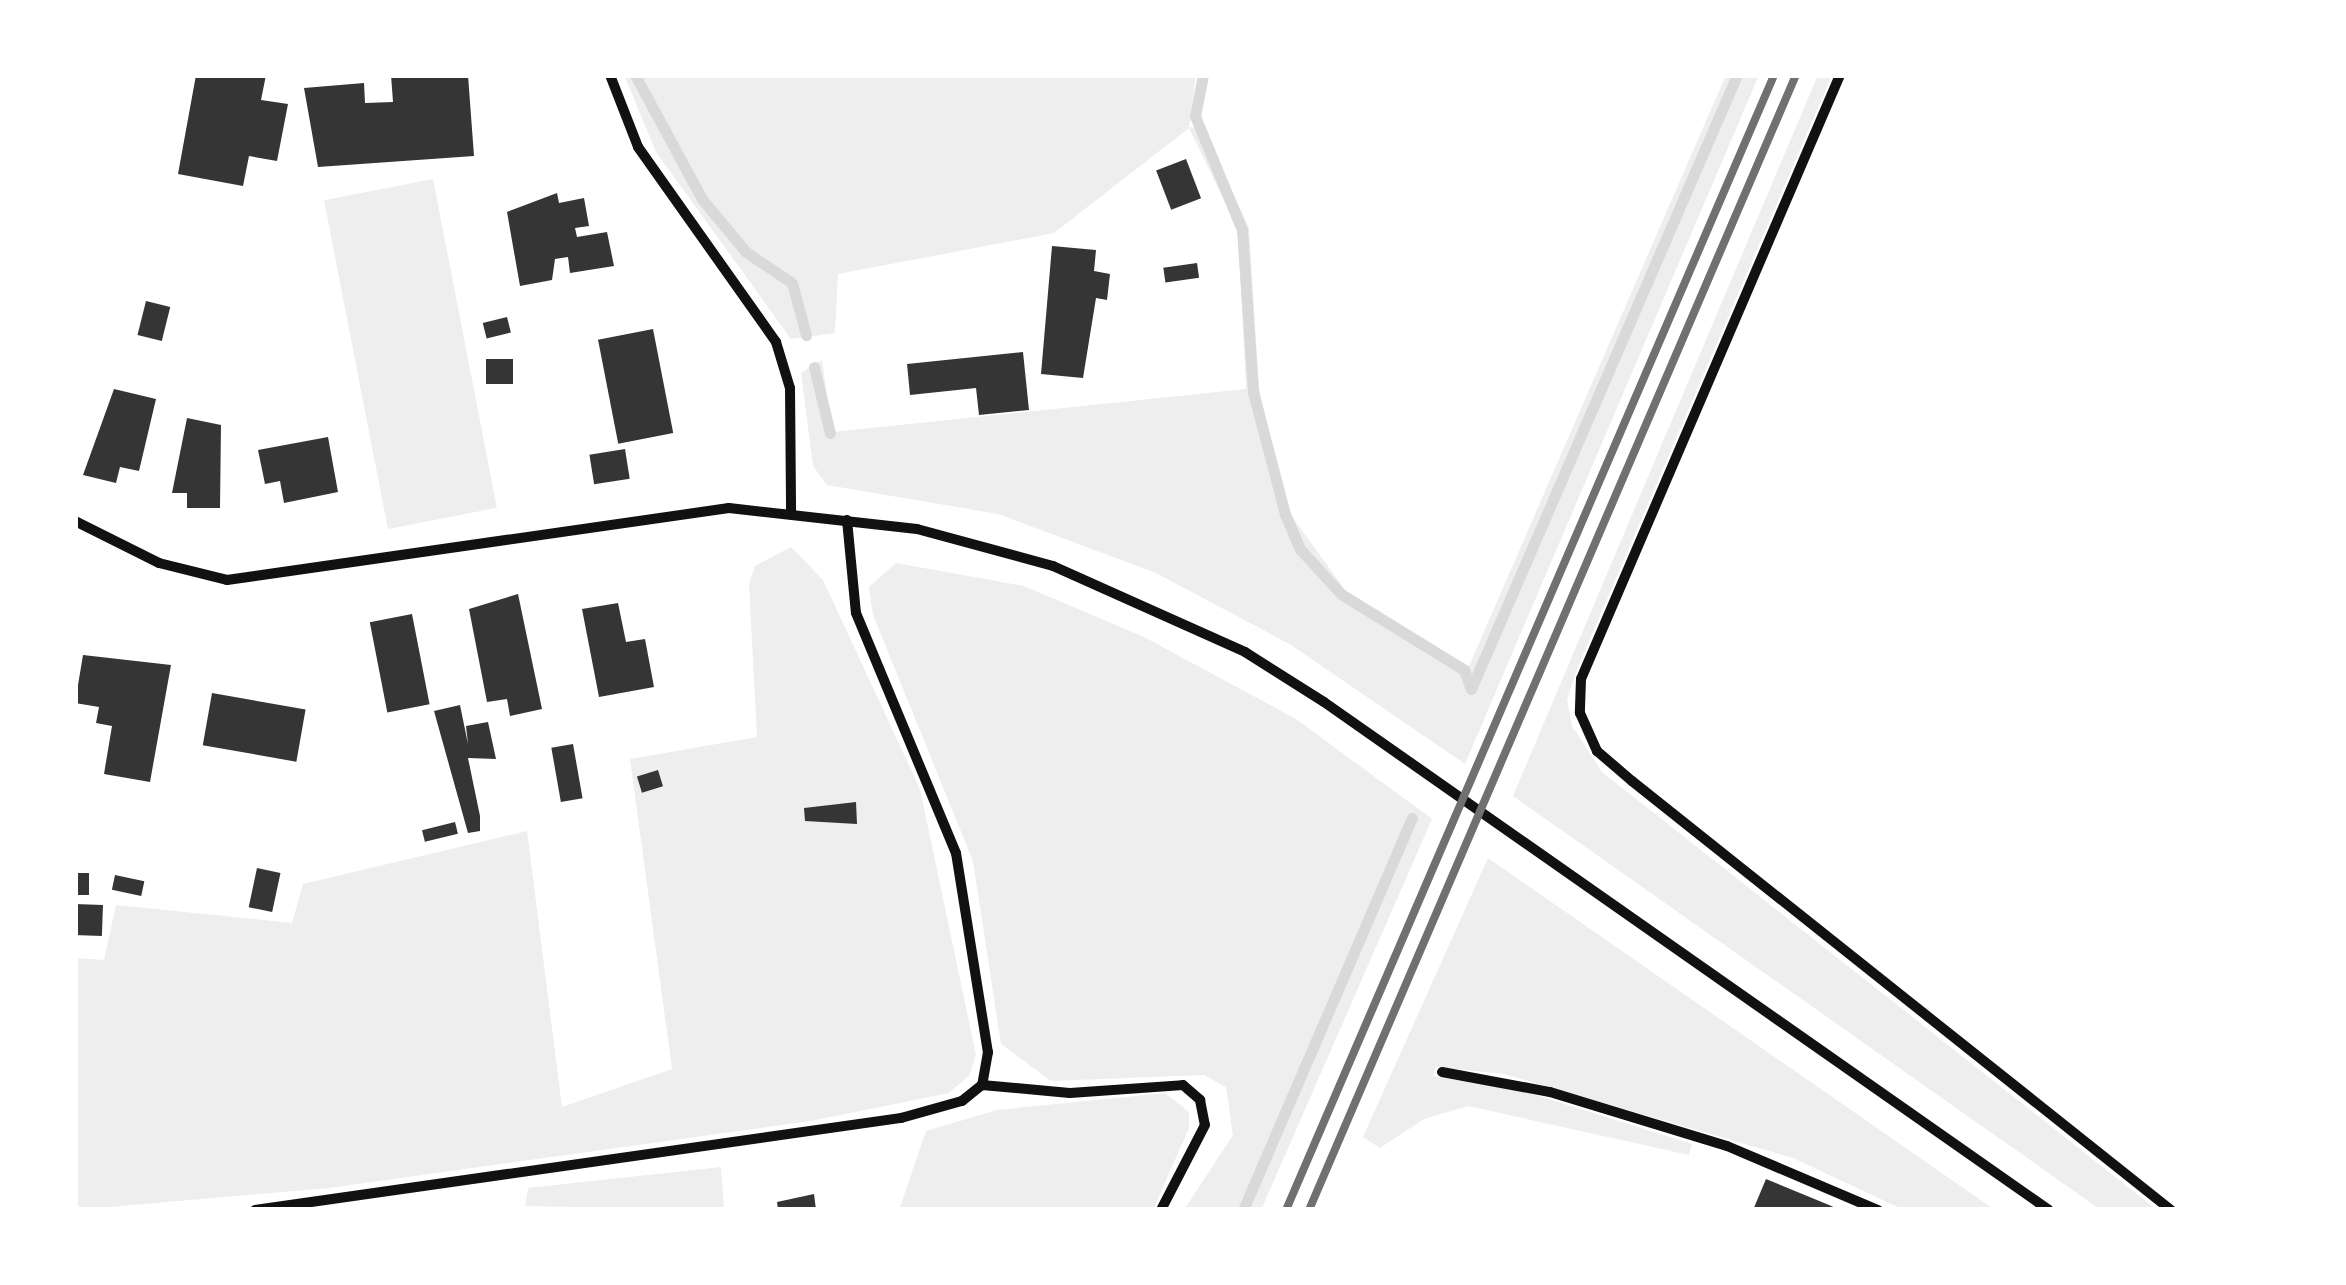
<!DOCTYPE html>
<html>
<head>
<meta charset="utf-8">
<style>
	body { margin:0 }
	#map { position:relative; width:2346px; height:1285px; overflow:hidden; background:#fff; font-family:Lato,sans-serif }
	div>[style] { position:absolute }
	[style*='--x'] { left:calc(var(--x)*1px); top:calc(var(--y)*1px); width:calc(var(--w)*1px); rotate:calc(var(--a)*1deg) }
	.green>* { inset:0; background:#eee; transform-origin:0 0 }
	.stream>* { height:11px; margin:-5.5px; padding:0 5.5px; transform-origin:5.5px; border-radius:5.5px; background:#d9d9d9 }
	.building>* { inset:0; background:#353535; transform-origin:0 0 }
	.minor>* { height:10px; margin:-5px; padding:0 5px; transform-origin:5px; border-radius:5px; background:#111 }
	.rail>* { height:8px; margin:-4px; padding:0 4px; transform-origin:4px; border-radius:4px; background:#707070 }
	span { translate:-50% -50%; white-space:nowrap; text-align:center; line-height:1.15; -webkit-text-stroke:10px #fff; paint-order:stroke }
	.frame { position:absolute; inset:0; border:78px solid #fff; pointer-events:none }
</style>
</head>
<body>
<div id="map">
	<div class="green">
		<div style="clip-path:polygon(624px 75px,1196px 75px,1189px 127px,1204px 130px,1249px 228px,1259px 389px,1288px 511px,1346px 591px,1469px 666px,1726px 75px,1759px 75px,1465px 764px,1291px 645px,1156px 573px,998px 514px,827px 485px,813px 466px,801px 373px,822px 360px,832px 432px,1246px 389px,1238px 229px,1189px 128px,1054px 233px,838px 274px,835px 333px,791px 339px,656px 152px)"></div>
		<div style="clip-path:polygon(1818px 75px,1832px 75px,1578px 667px,1567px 699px,1572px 726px,1602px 772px,2157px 1210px,2101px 1210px,1513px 796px)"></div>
		<div style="left:433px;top:179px;width:335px;height:111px;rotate:79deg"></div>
		<div style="clip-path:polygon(791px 547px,823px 580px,920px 789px,976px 1055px,969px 1076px,949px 1093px,811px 1121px,329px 1188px,75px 1210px,75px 958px,104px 960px,116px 905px,292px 923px,303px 884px,527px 831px,562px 1107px,672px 1069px,630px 759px,757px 737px,749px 584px,755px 566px)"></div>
		<div style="clip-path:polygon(896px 563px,1024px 586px,1144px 637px,1296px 719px,1432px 819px,1261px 1210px,1184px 1210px,1233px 1135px,1226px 1087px,1204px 1075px,1051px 1081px,1001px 1044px,973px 861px,873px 615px,869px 587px)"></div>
		<div style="clip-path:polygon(1488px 858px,1995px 1210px,1904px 1210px,1793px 1158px,1504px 1074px,1436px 1067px,1433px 1076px,1523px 1091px,1692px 1144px,1689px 1155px,1468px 1106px,1424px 1119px,1380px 1148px,1363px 1137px)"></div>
		<div style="clip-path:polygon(1165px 1093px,1189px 1112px,1189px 1128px,1153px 1210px,899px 1210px,926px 1131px,997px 1110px)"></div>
		<div style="clip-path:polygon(721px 1167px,724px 1210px,525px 1206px,528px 1188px)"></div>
	</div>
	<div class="stream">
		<div style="--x:635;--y:75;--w:141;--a:61.6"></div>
		<div style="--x:702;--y:199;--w:69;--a:50.3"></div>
		<div style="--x:746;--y:252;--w:55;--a:34"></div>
		<div style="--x:792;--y:283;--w:54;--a:74.9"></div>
		<div style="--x:1203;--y:75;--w:42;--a:101"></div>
		<div style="--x:1195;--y:116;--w:123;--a:67.6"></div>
		<div style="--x:1242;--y:230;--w:162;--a:86.1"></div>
		<div style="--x:1253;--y:392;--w:126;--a:75.3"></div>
		<div style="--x:1285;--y:514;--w:38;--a:67"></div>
		<div style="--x:1300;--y:549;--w:61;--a:47.7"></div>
		<div style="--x:1341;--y:594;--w:145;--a:31.7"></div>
		<div style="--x:1464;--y:670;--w:20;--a:70"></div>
		<div style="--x:814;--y:367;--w:68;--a:76.4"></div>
		<div style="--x:1471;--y:689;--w:669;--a:-66.58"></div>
		<div style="--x:1243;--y:1210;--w:427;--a:-66.7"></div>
	</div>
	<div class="building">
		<div style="clip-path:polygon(196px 75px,266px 75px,261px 100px,288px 104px,277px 161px,249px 156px,243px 186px,178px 174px)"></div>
		<div style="clip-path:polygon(391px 75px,468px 75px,474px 156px,318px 167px,304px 88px,364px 83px,365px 103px,393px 102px)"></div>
		<div style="left:1186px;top:159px;width:42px;height:32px;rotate:69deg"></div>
		<div style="clip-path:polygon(557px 193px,559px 203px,584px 198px,589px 226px,575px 228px,577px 237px,607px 232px,614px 266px,570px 273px,568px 257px,555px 259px,552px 280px,520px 286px,507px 212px)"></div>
		<div style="clip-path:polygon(1052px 246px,1096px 250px,1094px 271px,1110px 274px,1107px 300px,1096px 298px,1083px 378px,1041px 374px)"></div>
		<div style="left:1197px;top:263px;width:15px;height:34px;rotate:82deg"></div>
		<div style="left:146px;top:301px;width:25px;height:35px;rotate:14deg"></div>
		<div style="left:507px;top:317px;width:16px;height:25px;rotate:76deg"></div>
		<div style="left:653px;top:329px;width:106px;height:56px;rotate:79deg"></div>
		<div style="clip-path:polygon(1023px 352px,1029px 410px,979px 415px,976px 388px,910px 395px,907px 364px)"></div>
		<div style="left:486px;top:359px;width:27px;height:25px"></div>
		<div style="clip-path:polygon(114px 389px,156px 399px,139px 471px,120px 467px,116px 483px,83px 475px)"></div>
		<div style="clip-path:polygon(187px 418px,221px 425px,220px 508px,187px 508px,187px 493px,172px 493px)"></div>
		<div style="clip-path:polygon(328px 437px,338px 492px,284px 503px,280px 481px,265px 484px,258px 450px)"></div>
		<div style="left:625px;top:449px;width:30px;height:36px;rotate:81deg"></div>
		<div style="clip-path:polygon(518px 594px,542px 709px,510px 716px,507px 699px,487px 702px,469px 609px)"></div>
		<div style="clip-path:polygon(618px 603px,626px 642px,645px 639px,654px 687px,599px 697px,582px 609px)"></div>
		<div style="left:412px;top:614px;width:92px;height:43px;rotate:79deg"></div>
		<div style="clip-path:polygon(83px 655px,171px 665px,150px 782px,104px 774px,112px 726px,96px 723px,99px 707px,75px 703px)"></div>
		<div style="left:212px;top:693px;width:95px;height:53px;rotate:10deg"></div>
		<div style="clip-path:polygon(460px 705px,468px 744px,466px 726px,488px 722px,496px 759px,468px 758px,480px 816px,480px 831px,468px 833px,434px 711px)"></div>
		<div style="left:573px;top:744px;width:55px;height:22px;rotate:80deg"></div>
		<div style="left:658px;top:770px;width:17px;height:22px;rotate:73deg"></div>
		<div style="clip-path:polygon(856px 802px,857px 824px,805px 821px,804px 808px)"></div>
		<div style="left:455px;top:822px;width:12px;height:34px;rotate:76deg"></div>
		<div style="left:257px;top:868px;width:24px;height:40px;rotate:12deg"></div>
		<div style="left:75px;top:873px;width:14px;height:22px"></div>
		<div style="left:115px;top:875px;width:30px;height:15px;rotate:12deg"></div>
		<div style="left:75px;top:904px;width:28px;height:31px;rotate:2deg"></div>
		<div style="clip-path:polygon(1766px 1179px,1829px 1205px,1840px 1210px,1753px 1210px)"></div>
		<div style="clip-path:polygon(814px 1194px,816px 1210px,778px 1210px,777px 1202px)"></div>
	</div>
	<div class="minor">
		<div style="--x:610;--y:75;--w:77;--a:68.7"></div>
		<div style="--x:638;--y:147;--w:239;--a:54.7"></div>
		<div style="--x:776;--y:342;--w:48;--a:73.1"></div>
		<div style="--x:790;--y:388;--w:126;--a:89.5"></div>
		<div style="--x:1840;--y:75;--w:657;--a:113.21"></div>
		<div style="--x:1581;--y:679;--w:34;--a:92"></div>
		<div style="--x:1580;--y:713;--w:42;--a:65.9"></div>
		<div style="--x:1597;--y:751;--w:46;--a:40.6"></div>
		<div style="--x:1632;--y:781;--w:689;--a:38.52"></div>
		<div style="--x:847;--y:520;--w:93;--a:84.5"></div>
		<div style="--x:856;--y:613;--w:260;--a:67.4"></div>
		<div style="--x:956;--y:853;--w:202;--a:80.9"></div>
		<div style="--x:988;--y:1052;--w:34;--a:100"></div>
		<div style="--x:75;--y:521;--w:94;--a:26.6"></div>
		<div style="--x:159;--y:563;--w:70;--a:14"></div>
		<div style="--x:227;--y:580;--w:507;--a:-8.16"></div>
		<div style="--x:729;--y:508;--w:189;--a:6.4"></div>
		<div style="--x:917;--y:529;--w:141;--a:15.2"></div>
		<div style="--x:1053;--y:566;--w:210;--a:24.1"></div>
		<div style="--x:1245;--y:652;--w:93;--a:32.3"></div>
		<div style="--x:1324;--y:702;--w:885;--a:35.02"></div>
		<div style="--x:1442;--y:1072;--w:110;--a:10.5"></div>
		<div style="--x:1550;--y:1092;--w:185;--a:17"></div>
		<div style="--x:1727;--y:1146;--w:164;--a:23"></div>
		<div style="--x:982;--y:1085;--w:88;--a:5.2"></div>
		<div style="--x:1070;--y:1093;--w:113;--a:-4"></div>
		<div style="--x:1183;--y:1085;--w:23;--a:41"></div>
		<div style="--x:1200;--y:1100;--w:25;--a:79"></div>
		<div style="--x:1205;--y:1125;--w:96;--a:117.4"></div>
		<div style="--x:255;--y:1210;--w:653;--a:-8.11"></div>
		<div style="--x:901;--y:1118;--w:63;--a:-15.6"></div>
		<div style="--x:962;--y:1101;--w:26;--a:-39"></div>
	</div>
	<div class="rail">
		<div style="--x:1286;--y:1210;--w:1235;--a:-66.73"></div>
		<div style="--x:1309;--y:1210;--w:1235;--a:-66.78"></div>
	</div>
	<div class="frame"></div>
</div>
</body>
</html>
